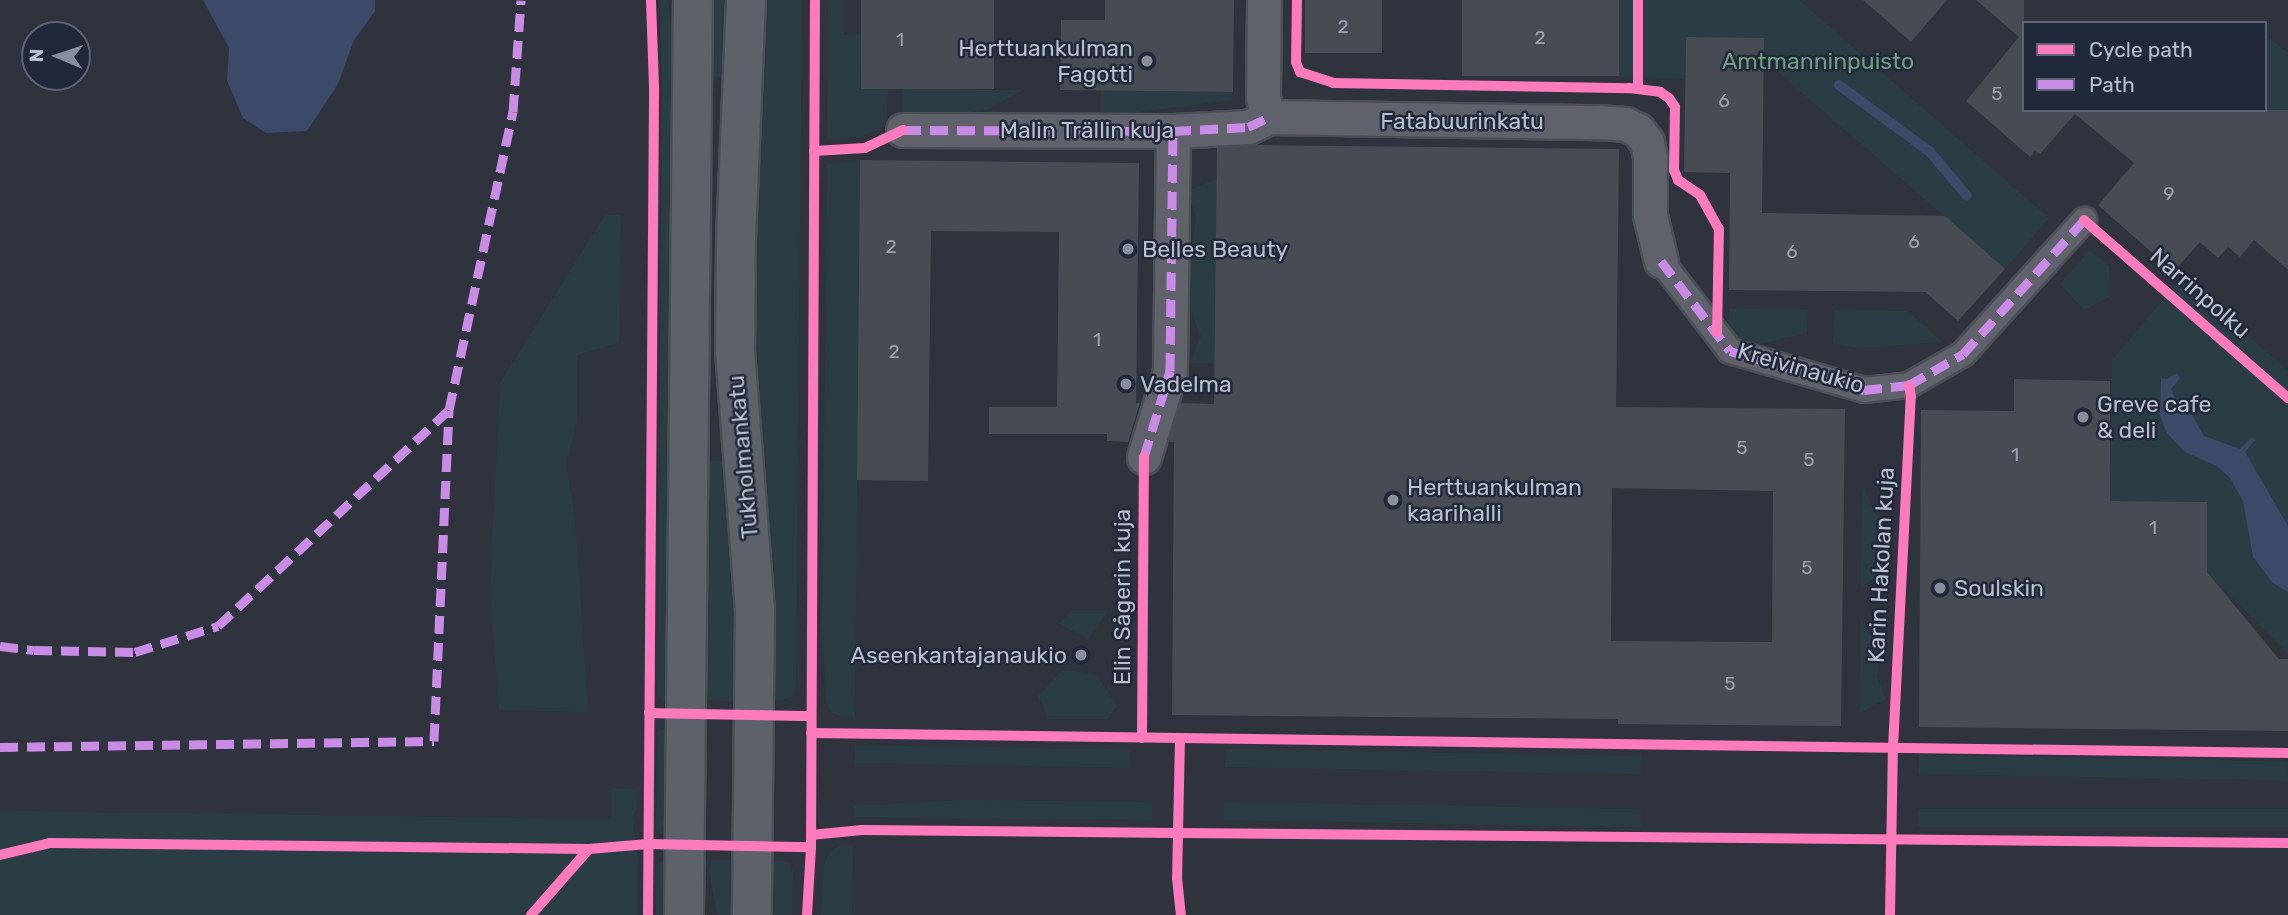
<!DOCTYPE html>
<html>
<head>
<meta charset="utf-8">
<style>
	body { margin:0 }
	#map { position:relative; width:2288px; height:915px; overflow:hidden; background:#2e333e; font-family:Rubik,sans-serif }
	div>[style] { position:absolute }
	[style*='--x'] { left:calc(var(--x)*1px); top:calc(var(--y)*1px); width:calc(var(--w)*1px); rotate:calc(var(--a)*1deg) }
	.green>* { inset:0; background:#2a3d45; transform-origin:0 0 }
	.water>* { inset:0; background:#3c4a6a }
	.stream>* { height:10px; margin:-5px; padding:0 5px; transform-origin:5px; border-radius:5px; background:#3c4a6a }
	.building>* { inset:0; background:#474b54; transform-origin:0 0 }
	.roads { filter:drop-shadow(2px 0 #4a4e56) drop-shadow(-2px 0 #4a4e56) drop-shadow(0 2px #4a4e56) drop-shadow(0 -2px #4a4e56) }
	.pedestrian>* { height:24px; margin:-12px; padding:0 12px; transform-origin:12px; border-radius:12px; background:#5f626b }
	.minor>* { height:33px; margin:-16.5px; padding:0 16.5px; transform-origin:16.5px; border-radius:16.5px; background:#5f626b }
	.secondary>* { height:38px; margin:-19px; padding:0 19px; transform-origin:19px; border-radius:19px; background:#5d616a }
	.quiet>* { height:9px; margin-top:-4.5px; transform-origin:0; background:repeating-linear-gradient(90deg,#ca8be6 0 18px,transparent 0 27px) }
	.cycleway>* { height:10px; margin:-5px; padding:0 5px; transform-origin:5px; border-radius:5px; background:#fd7abc }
	.dots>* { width:19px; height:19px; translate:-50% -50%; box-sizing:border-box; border:4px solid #20283a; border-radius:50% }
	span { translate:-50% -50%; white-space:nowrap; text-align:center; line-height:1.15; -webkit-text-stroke:5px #20283a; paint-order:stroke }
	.number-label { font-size:19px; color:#9ca2af }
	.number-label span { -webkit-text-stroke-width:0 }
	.poi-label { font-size:23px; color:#b9bfcd }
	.right { translate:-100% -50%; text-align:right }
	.left { translate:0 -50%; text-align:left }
	.park-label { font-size:23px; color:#709f7f }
	.street-label { font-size:23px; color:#b9bfcd }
	.legend { position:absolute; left:2022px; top:21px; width:245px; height:91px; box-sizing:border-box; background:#20283a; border:2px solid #5d6475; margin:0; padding:9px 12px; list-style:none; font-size:21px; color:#b9bfcd }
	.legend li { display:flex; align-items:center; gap:14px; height:35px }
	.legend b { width:35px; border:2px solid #5d6475 }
	.north { position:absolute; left:21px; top:21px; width:70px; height:70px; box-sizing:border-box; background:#20283a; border:2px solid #5d6475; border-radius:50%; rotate:272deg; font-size:19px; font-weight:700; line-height:28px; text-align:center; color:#b9bfcd }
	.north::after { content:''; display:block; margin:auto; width:24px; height:32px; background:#888e9b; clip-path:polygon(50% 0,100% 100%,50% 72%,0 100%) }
</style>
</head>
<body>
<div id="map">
	<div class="green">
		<div style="clip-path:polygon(660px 0,667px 0,676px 54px,671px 701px,663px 701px,658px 694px,662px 59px)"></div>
		<div style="left:713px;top:0;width:17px;height:77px"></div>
		<div style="clip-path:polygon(764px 0,802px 0,796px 683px,793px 696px,782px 700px,773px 700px,753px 341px)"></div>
		<div style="clip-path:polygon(828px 0,844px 0,844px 35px,861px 35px,860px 89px,888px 89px,887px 125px,860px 137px,827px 139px)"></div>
		<div style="clip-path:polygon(1619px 0,1799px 0,2049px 218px,2005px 269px,1763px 59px,1763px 38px,1686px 38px,1685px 79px,1619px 77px)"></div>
		<div style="clip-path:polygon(2265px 34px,2288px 53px,2288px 139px,2265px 110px)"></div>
		<div style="clip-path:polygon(902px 89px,1023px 90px,989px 109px,933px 118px,902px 113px)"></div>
		<div style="clip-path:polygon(1101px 91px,1233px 92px,1232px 100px,1138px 112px,1101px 112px)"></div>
		<div style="clip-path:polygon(860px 160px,855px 717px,841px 717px,830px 711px,826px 701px,822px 624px,827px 164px)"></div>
		<div style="clip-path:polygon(1217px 179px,1216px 363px,1190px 363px,1201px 336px,1187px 303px,1196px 216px,1187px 191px)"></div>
		<div style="clip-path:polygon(605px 215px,621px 215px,619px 343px,577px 355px,577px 422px,566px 463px,575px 519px,588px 712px,499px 710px,490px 591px,500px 383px)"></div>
		<div style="clip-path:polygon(2090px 250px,2109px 266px,2110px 297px,2084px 310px,2060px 284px)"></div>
		<div style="clip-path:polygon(2182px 278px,2288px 371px,2288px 654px,2207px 572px,2207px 502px,2110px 501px,2112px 360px)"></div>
		<div style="clip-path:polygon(1729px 309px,1808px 310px,1807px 333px,1751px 346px,1728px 335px)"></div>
		<div style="clip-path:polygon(1834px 310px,1908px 311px,1942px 342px,1859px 348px,1833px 343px)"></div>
		<div style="clip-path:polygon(709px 461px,724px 461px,729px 503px,737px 620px,735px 701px,703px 700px)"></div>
		<div style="clip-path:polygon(1862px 486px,1884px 531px,1874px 548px,1878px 575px,1861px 588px)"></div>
		<div style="clip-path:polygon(1072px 610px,1109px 610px,1088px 639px,1059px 624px)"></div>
		<div style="clip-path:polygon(1861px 620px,1880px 654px,1877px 676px,1886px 699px,1860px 713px)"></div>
		<div style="clip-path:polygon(1062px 670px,1096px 674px,1117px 706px,1107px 719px,1049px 719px,1038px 696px)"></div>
		<div style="clip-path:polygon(670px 726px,669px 833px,661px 834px,656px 829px,658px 732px)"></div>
		<div style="left:855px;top:745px;width:275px;height:18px;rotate:1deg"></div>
		<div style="left:1225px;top:749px;width:416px;height:18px;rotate:1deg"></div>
		<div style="left:1919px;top:755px;width:369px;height:19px;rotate:1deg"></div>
		<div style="clip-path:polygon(611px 788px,638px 789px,637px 809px,632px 817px,638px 859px,638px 915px,0 915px,0 811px,611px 819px)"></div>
		<div style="clip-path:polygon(964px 800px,1152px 802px,1152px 820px,854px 817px,854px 806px)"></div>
		<div style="left:1224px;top:802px;width:417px;height:18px;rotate:1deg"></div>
		<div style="left:1918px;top:809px;width:370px;height:18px"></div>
		<div style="clip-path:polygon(853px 845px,852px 915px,821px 915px,824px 865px,829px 853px,838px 846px)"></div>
		<div style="clip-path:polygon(670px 859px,669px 915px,656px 915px,656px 864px)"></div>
		<div style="clip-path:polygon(711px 860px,733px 860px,734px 915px,717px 915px,709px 871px)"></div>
		<div style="clip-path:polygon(769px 860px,788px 862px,793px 871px,792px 915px,767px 915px)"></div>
	</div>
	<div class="water">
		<div style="clip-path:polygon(203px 0,375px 0,375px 11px,354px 40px,338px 84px,307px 131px,266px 133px,243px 118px,227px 81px,229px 48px)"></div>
		<div style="clip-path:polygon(2177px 373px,2180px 378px,2171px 389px,2176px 401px,2183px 397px,2185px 400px,2180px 406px,2192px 415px,2204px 436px,2240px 449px,2252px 437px,2255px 440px,2245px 452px,2288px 526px,2288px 592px,2273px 583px,2253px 557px,2243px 501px,2230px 478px,2217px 466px,2185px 452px,2167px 433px,2160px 416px,2161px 378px,2167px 379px)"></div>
	</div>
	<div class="stream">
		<div style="--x:1839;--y:85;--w:113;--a:36.4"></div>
		<div style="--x:1930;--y:152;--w:57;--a:49.9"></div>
	</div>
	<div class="building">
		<div style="left:861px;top:0;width:133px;height:89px"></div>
		<div style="clip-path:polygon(1105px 0,1234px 0,1233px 92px,1060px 90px,1061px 20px,1105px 20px)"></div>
		<div style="left:1305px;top:0;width:77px;height:53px"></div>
		<div style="left:1462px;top:0;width:157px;height:76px"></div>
		<div style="clip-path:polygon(1863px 0,1947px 0,1911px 42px)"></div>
		<div style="clip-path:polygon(1976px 0,2024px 0,2024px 110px,2288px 110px,2288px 270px,2254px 240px,2240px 257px,2228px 247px,2218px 258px,2200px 242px,2176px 269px,2170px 263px,2167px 266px,2098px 205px,2134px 163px,2075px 114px,2040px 154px,2035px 151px,2030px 157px,1966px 101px,2019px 37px)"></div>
		<div style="clip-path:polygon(1686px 37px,1764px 38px,1762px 213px,1945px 216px,2005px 269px,1958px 321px,1925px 292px,1729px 290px,1730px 173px,1684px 172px)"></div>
		<div style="clip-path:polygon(evenodd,1253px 145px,1619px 149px,1616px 407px,1845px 409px,1841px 726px,1618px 724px,1618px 719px,1172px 715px,1174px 442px,1169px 442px,1180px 403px,1214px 404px,1217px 148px,1253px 145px,1612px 488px,1773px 491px,1772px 642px,1611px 641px,1612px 488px)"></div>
		<div style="clip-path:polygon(860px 160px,1139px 163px,1136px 403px,1140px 403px,1128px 442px,1107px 441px,1107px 434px,989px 434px,989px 407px,1057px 407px,1059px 232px,931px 231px,928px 481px,857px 480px)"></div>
		<div style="clip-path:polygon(2014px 379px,2110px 381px,2110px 501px,2207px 502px,2207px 572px,2279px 659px,2288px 659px,2288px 731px,1919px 727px,1921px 410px,2014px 411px)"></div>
	</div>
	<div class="roads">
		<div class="pedestrian">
			<div style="--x:1661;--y:261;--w:113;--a:52.5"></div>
			<div style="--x:1730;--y:351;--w:140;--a:16.2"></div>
			<div style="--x:1864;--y:390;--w:45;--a:-6.3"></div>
			<div style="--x:1909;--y:385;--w:62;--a:-29.9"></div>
			<div style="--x:1963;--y:354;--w:181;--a:-47.9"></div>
		</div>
		<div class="minor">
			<div style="--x:1264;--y:0;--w:98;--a:90.6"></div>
			<div style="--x:1263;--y:98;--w:20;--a:72"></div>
			<div style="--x:1269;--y:117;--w:329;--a:0.9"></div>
			<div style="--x:1598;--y:122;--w:27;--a:4"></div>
			<div style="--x:1625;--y:124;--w:14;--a:25"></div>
			<div style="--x:1638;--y:130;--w:15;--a:53"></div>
			<div style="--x:1647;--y:142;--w:15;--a:79"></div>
			<div style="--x:1650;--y:157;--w:58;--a:90"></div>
			<div style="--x:1650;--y:215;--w:47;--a:76.6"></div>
			<div style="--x:903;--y:130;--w:270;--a:0.2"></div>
			<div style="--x:1173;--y:131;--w:75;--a:-3.1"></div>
			<div style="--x:1248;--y:127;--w:23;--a:-25"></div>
			<div style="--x:1144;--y:457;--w:90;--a:-73.2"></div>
			<div style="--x:1170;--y:371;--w:240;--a:-89.3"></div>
		</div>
		<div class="secondary">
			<div style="--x:746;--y:0;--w:240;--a:92.4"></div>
			<div style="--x:736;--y:240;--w:111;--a:90.5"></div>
			<div style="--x:735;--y:351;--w:258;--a:85.6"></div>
			<div style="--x:755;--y:608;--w:307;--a:90.6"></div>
			<div style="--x:684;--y:915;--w:915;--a:-89.44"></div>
		</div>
	</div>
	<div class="quiet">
		<div style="--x:903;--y:130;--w:270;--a:0.2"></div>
		<div style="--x:1173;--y:131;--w:75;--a:-3.1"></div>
		<div style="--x:1248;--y:127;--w:23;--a:-25"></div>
		<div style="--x:1661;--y:261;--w:113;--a:52.5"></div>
		<div style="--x:1730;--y:351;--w:140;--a:16.2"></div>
		<div style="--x:1864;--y:390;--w:45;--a:-6.3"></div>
		<div style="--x:1909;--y:385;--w:62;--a:-29.9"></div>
		<div style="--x:1963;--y:354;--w:181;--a:-47.9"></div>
		<div style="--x:1144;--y:457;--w:90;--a:-73.2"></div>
		<div style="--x:1170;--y:371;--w:240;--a:-89.3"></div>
		<div style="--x:0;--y:646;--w:34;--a:7"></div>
		<div style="--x:34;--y:650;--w:101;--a:1.1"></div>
		<div style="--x:135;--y:652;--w:87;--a:-17.4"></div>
		<div style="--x:218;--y:626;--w:316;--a:-43.1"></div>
		<div style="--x:0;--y:747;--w:434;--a:-0.8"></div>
		<div style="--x:434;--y:741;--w:331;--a:-87.4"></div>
		<div style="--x:449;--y:410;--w:305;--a:-77.9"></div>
		<div style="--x:513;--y:112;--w:112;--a:-85.9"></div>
	</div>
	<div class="cycleway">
		<div style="--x:1297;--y:0;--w:62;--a:90.9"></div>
		<div style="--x:1296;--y:62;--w:11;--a:68"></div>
		<div style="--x:1300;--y:72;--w:35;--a:18"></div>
		<div style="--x:1333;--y:83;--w:296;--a:1"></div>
		<div style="--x:1629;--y:88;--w:31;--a:7"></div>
		<div style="--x:1660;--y:92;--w:11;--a:34"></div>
		<div style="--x:1669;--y:98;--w:11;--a:56"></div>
		<div style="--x:1675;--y:107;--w:63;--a:90.9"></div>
		<div style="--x:1674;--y:170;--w:11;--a:68"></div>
		<div style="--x:1678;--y:180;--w:27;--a:34"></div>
		<div style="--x:1700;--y:195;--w:39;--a:61"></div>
		<div style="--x:1719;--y:229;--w:103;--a:91.1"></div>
		<div style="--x:1638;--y:89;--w:89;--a:-90"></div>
		<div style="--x:814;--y:151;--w:51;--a:-3.4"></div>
		<div style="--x:865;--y:148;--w:42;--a:-25.3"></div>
		<div style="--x:2084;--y:220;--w:271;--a:41.1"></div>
		<div style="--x:649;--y:713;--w:162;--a:1.1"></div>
		<div style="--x:811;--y:733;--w:1477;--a:0.78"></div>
		<div style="--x:1142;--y:738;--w:281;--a:-89.6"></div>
		<div style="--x:1180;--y:738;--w:140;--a:91.2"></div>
		<div style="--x:1177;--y:878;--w:37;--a:84"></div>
		<div style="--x:811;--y:835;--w:51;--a:-5.6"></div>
		<div style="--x:862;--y:830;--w:1426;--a:0.52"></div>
		<div style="--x:0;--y:855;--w:51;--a:-13.5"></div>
		<div style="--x:50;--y:843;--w:539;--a:0.64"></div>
		<div style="--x:531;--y:915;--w:88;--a:-48.7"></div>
		<div style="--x:589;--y:849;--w:59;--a:-4.8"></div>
		<div style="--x:648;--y:844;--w:163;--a:1.1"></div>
		<div style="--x:648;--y:915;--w:828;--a:-89.58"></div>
		<div style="--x:654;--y:87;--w:87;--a:-92"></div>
		<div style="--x:807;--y:915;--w:68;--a:-86.6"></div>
		<div style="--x:811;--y:847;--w:847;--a:-89.73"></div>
		<div style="--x:1890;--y:915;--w:167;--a:-89"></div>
		<div style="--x:1893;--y:748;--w:351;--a:-87.1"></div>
		<div style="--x:1911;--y:397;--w:12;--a:-99"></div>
	</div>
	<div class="dots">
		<div style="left:1147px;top:61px;background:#888e9b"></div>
		<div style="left:1128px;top:249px;background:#888e9b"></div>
		<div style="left:1126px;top:384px;background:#888e9b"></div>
		<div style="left:2083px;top:417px;background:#888e9b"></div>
		<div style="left:1393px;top:500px;background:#888e9b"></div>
		<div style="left:1940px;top:588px;background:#888e9b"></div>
		<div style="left:1081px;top:655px;background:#888e9b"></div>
	</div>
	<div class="number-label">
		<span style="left:1343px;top:27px">2</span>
		<span style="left:1540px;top:38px">2</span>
		<span style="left:900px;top:40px">1</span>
		<span style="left:1997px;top:94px">5</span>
		<span style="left:1724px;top:101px">6</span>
		<span style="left:2169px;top:194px">9</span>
		<span style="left:1914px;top:242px">6</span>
		<span style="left:891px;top:247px">2</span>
		<span style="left:1792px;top:252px">6</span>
		<span style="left:1097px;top:340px">1</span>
		<span style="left:894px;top:352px">2</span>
		<span style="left:1742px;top:448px">5</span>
		<span style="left:2015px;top:455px">1</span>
		<span style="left:1809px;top:460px">5</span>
		<span style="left:2153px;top:528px">1</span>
		<span style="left:1807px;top:568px">5</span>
		<span style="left:1730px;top:684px">5</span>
	</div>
	<div class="poi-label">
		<span class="right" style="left:1133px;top:61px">Herttuankulman<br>Fagotti</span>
		<span class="left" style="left:1142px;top:249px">Belles Beauty</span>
		<span class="left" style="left:1140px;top:384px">Vadelma</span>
		<span class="left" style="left:2097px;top:417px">Greve cafe<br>&amp; deli</span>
		<span class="left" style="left:1407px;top:500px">Herttuankulman<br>kaarihalli</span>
		<span class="left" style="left:1954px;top:588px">Soulskin</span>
		<span class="right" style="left:1067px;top:655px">Aseenkantajanaukio</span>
	</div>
	<div class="park-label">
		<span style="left:1818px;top:61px">Amtmanninpuisto</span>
	</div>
	<div class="street-label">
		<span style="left:1462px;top:121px">Fatabuurinkatu</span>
		<span style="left:1087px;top:130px">Malin Trällin kuja</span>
		<span style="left:2200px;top:293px;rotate:41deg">Narrinpolku</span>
		<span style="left:1801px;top:368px;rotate:16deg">Kreivinaukio</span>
		<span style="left:743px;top:457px;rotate:-95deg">Tukholmankatu</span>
		<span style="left:1881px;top:565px;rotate:-87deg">Karin Hakolan kuja</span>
		<span style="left:1122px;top:597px;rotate:-90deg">Elin Sågerin kuja</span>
	</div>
	<ul class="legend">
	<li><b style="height:9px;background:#fd7abc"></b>Cycle path</li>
	<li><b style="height:9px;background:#ca8be6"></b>Path</li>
	</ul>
	<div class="north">N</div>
</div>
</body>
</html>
